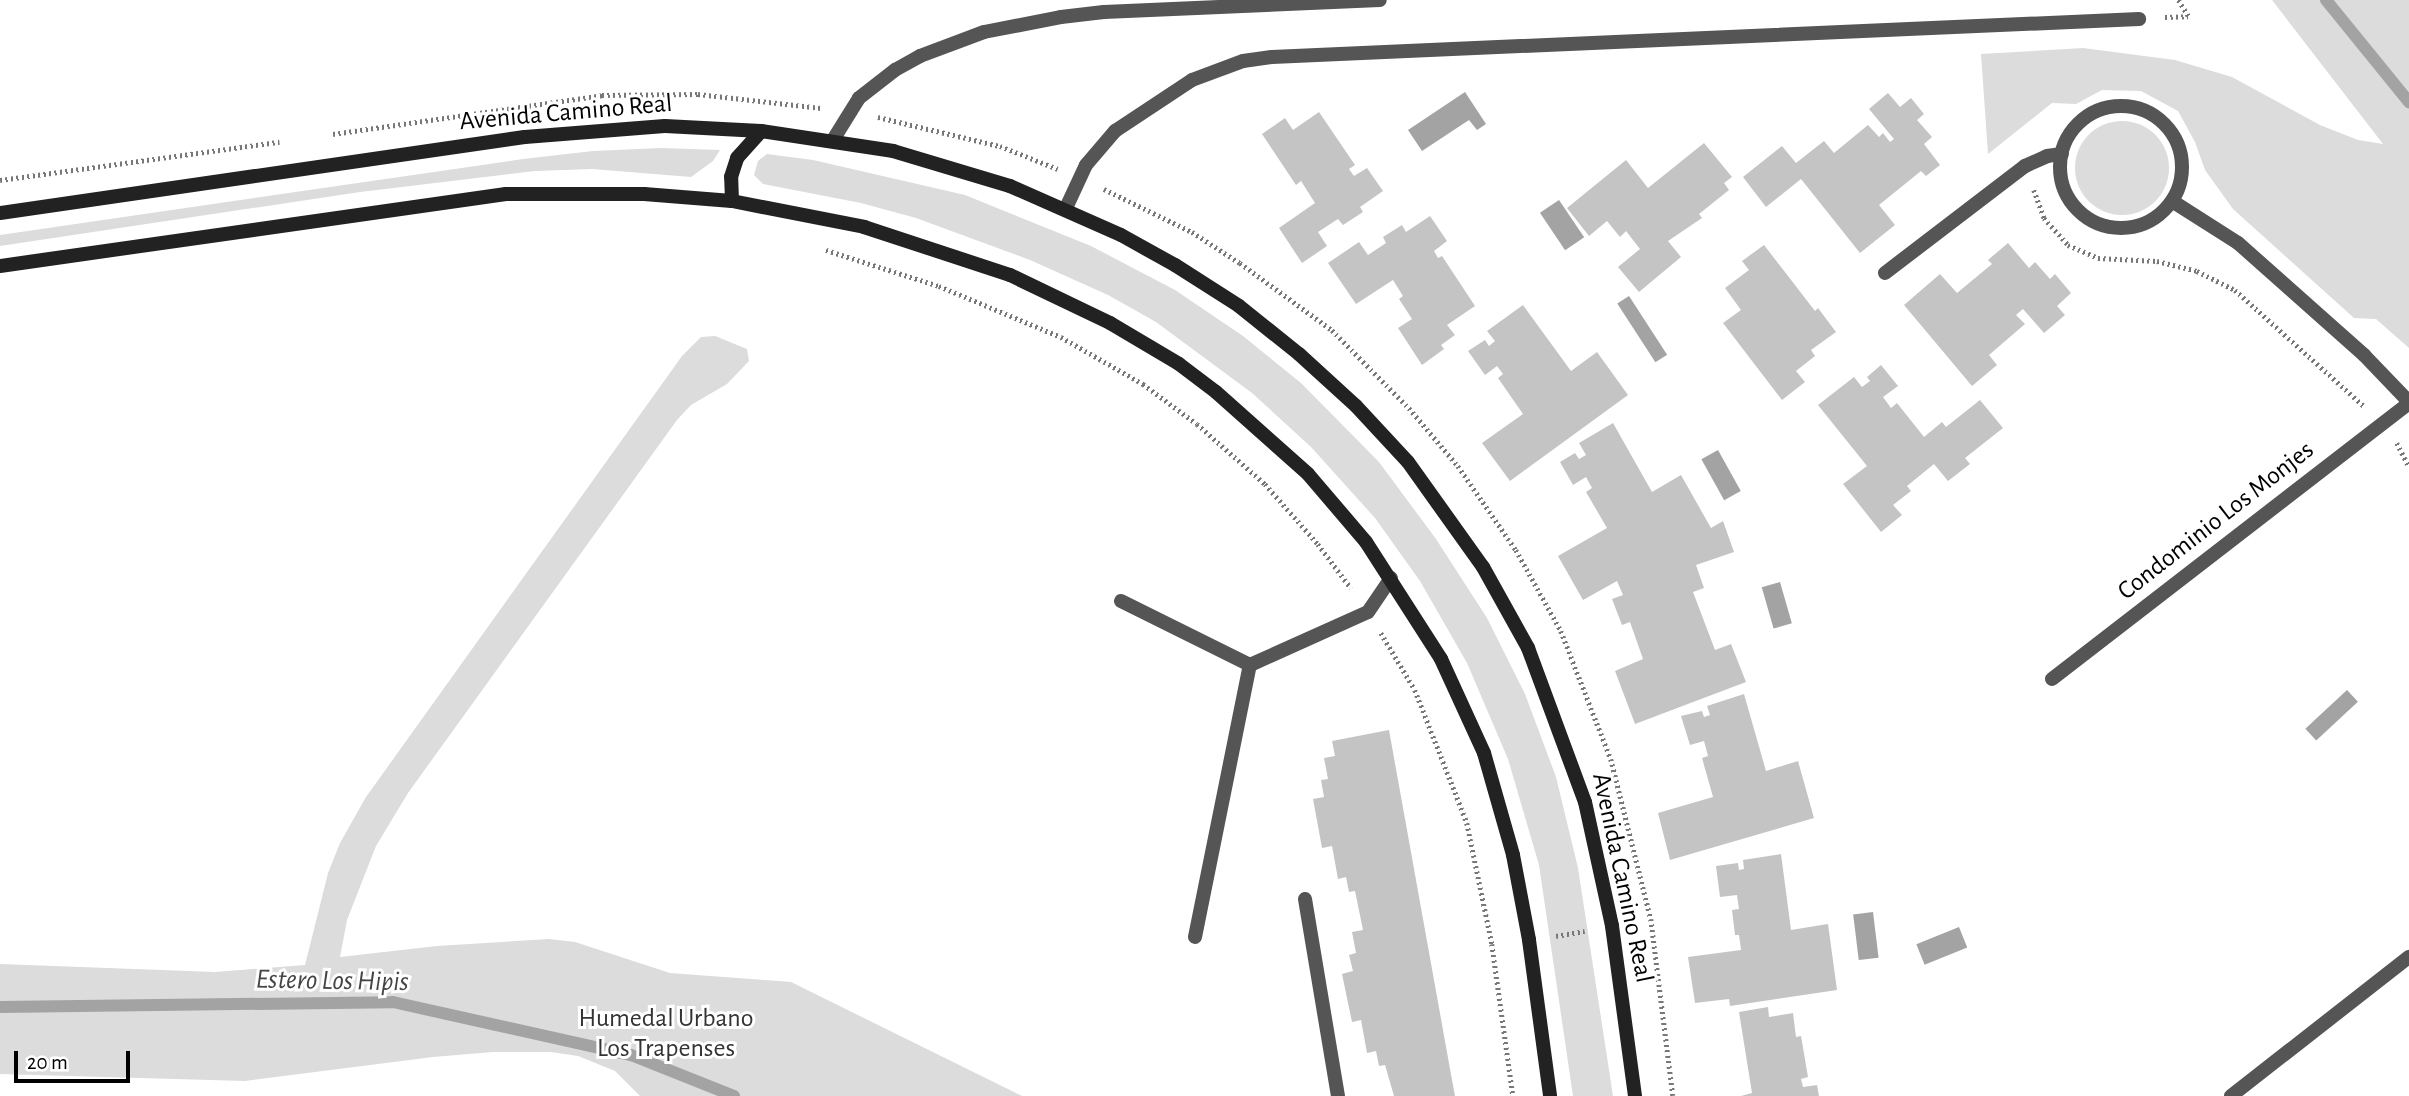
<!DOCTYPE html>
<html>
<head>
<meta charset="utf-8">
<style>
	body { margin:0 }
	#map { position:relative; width:2409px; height:1096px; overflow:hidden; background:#fff; font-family:"Alegreya Sans",sans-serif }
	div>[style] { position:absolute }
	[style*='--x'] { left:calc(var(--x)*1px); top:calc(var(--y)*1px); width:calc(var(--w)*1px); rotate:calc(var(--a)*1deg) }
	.green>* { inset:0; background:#dcdcdc }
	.round { border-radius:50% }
	.water>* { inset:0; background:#a3a3a3; transform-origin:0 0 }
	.stream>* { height:12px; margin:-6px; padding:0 6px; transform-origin:6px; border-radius:6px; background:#a3a3a3 }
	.building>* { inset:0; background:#c4c4c4 }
	.path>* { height:4.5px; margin-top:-2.25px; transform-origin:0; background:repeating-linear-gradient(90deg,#777 0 2px,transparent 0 5.5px) }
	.lane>* { height:14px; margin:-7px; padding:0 7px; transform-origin:7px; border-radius:7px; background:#555 }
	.street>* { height:14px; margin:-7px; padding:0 7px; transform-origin:7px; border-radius:7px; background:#555 }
	.street>.ring { margin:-7px; padding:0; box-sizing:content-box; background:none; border:14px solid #555; border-radius:50% }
	.secondary>* { height:14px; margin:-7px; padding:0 7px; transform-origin:7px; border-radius:7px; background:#222 }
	span { translate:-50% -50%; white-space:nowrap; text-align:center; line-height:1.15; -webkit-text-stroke:6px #fff; paint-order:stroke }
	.street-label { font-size:26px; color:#000 }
	.park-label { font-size:26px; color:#333 }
	.water-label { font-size:28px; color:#444; font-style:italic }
	.scale { position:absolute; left:14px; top:1051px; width:116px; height:32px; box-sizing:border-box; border:4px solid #000; border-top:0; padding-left:9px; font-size:21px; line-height:24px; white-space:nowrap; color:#000; -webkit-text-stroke:5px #fff; paint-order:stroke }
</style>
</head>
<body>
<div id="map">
	<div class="green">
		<div style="clip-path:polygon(2272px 0,2409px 0,2409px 348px,2376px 319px,2354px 318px,2233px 209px,2205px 170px,2195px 142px,2178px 111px,2141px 91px,2102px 90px,2076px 104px,2052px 103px,1988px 154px,1981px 54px,2083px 48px,2175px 60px,2232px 77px,2320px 125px,2358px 140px,2383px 144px)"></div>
		<div class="round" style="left:2075px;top:121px;width:94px;height:94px"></div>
		<div style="clip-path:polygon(661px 148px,720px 150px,713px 161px,691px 177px,592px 169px,535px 171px,360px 192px,0 246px,0 235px,523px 159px,593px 151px)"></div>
		<div style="clip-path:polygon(767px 154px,813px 160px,965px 195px,1091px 246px,1175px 290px,1243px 336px,1301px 383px,1379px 462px,1436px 539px,1487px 618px,1525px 694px,1556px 777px,1578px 868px,1613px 1096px,1573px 1096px,1539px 865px,1508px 759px,1467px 663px,1420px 581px,1375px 518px,1311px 447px,1252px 393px,1156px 322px,1108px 295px,1030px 260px,916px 218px,861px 203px,763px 184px,754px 175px,758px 161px)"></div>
		<div style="clip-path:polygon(715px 336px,747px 349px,749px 361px,727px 384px,691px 405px,677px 420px,408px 793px,376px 846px,347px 920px,340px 957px,437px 946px,549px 939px,575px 942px,670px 973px,791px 982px,1022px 1096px,640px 1096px,615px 1071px,578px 1056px,551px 1052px,493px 1052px,433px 1057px,245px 1081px,0 1074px,0 964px,215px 972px,305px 965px,328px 873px,340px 843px,366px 797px,682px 356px,701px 337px)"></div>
	</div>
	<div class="water">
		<div style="clip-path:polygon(1465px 92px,1486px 124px,1477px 130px,1469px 120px,1422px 151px,1408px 130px)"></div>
		<div style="left:1559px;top:200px;width:45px;height:23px;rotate:56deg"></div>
		<div style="left:1629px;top:296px;width:70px;height:14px;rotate:57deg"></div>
		<div style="left:1718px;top:450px;width:47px;height:19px;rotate:61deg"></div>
		<div style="left:1780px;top:582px;width:43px;height:19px;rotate:74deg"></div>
		<div style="left:2347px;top:690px;width:16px;height:57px;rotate:47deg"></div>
		<div style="left:1873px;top:912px;width:46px;height:20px;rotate:83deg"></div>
		<div style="left:1959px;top:927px;width:22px;height:46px;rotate:68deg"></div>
	</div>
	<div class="stream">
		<div style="--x:2326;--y:0;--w:132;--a:50.9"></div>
		<div style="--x:0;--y:1007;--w:393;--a:-0.7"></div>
		<div style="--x:393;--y:1002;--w:244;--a:12.6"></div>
		<div style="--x:631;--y:1055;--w:111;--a:21.7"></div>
	</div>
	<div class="building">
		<div style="clip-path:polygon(1888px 93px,1900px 107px,1911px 98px,1924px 114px,1917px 120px,1932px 137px,1924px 144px,1940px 165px,1926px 176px,1921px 171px,1879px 205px,1895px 225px,1860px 253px,1801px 179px,1766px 207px,1743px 177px,1782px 146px,1796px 163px,1824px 141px,1834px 153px,1868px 125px,1879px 137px,1883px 133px,1890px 142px,1894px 139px,1869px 109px)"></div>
		<div style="clip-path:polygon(1319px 112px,1355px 165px,1349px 169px,1354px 176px,1367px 168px,1383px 191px,1360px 207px,1363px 212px,1343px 225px,1338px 219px,1318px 232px,1327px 246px,1302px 263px,1279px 228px,1315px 203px,1301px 181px,1296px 185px,1262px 134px,1285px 118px,1293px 130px)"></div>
		<div style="clip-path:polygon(1704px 143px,1732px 177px,1724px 183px,1729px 190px,1699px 214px,1702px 218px,1668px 241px,1681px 257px,1639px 292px,1618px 267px,1640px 249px,1626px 231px,1620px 237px,1607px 221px,1589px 236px,1567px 208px,1626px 160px,1648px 188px)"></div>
		<div style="clip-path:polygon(1430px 216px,1447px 241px,1434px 251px,1438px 258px,1442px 256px,1475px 306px,1447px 325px,1455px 335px,1441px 345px,1444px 349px,1422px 365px,1398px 328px,1412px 319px,1399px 299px,1403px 296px,1393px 280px,1356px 304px,1328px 263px,1359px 242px,1368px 255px,1386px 243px,1383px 237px,1402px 225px,1406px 232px)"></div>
		<div style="clip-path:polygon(2008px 243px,2029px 268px,2035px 262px,2050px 279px,2055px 274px,2071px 293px,2057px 306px,2065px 315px,2044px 333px,2023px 309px,2016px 315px,2025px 324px,1989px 355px,1997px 365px,1972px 386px,1904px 305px,1940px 274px,1957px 293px,1992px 264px,1988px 260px)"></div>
		<div style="clip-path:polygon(1764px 245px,1815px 311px,1818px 308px,1836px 332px,1811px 350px,1815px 356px,1796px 371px,1805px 382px,1782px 400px,1723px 323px,1741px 310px,1725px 288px,1749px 270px,1742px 261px)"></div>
		<div style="clip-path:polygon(1523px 305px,1571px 371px,1597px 352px,1628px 395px,1510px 481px,1482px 443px,1523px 414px,1498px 378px,1503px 374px,1497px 366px,1485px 375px,1468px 351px,1485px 340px,1489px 346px,1495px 341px,1487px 331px)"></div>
		<div style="clip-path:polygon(1881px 365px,1898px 386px,1883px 397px,1891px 408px,1897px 403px,1924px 437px,1942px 422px,1946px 427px,1980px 400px,2003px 428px,1965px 458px,1970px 464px,1948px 481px,1934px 464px,1907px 486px,1911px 491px,1893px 505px,1902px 515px,1881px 532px,1843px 484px,1867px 466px,1818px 405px,1854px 377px,1862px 387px,1870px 381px,1867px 377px)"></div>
		<div style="clip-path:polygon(1613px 423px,1652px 492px,1681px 475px,1711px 528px,1723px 521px,1734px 552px,1696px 565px,1704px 588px,1693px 592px,1715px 650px,1731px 644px,1746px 682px,1635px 724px,1615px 671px,1643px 659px,1630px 622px,1622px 625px,1612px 599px,1623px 595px,1617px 581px,1583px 600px,1558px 556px,1607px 528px,1586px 492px,1592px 488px,1586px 477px,1573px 485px,1560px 462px,1575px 453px,1579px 459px,1586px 455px,1579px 443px)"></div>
		<div style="clip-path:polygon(1744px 694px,1766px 771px,1798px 761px,1814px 818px,1670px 860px,1658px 813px,1713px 797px,1702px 758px,1708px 756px,1704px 741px,1690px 745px,1681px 716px,1702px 711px,1704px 717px,1710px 715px,1707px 706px)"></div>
		<div style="clip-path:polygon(1389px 730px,1452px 1080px,1455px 1096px,1394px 1096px,1385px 1065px,1379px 1066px,1376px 1051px,1367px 1053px,1361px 1020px,1352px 1022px,1342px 974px,1353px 971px,1349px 955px,1356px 953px,1352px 932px,1363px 930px,1355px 891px,1349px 892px,1346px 877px,1338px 879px,1332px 846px,1322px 848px,1313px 799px,1324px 797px,1321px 780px,1328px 779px,1324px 758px,1335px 756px,1332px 741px)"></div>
		<div style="clip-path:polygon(1781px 854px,1791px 930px,1828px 924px,1837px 990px,1730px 1006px,1729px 999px,1695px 1003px,1688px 957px,1741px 950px,1739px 935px,1735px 935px,1732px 910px,1739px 909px,1737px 895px,1720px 897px,1716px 866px,1738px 863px,1739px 870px,1744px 869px,1743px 860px)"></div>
		<div style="clip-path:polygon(1768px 1007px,1769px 1017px,1793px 1013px,1796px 1037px,1801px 1036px,1808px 1077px,1801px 1079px,1803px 1087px,1817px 1085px,1819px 1096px,1741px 1096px,1752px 1093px,1739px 1012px)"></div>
	</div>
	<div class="path">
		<div style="--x:2165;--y:17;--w:23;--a:-2"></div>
		<div style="--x:2188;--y:16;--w:19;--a:-122"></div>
		<div style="--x:878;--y:117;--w:125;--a:13.4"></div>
		<div style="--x:1000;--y:146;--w:62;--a:21.6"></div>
		<div style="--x:333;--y:134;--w:272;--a:-8.2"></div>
		<div style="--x:602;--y:95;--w:96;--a:-0.6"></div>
		<div style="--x:698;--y:94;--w:124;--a:6.5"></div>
		<div style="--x:0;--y:180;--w:282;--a:-7.8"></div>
		<div style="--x:1104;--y:189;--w:98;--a:26"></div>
		<div style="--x:1192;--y:232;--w:57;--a:32.9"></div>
		<div style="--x:1240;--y:263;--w:114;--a:36.1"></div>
		<div style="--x:1332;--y:330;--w:110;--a:45.4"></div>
		<div style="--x:1409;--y:408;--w:76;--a:49.8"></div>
		<div style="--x:1458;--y:466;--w:102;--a:55.4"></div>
		<div style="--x:1516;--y:550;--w:93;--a:60.9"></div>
		<div style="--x:1561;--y:631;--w:137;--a:68.7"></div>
		<div style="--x:1611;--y:759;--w:165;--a:76"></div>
		<div style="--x:1651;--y:919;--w:178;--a:82.9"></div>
		<div style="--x:2034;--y:190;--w:30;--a:70"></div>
		<div style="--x:2044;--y:218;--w:36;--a:48"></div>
		<div style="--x:2068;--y:245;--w:33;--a:23"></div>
		<div style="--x:2098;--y:258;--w:59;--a:2.9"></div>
		<div style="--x:2157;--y:261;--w:41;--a:14"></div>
		<div style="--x:2197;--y:271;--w:42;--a:26.6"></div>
		<div style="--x:2235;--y:290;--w:173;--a:42"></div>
		<div style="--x:826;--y:250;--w:119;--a:17.7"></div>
		<div style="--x:939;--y:286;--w:132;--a:22.7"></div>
		<div style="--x:1061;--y:337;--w:95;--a:29.8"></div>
		<div style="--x:1143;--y:384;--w:67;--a:36.5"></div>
		<div style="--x:1197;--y:424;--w:91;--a:41.4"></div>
		<div style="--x:1265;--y:484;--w:80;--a:48.5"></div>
		<div style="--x:1318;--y:544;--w:55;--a:53.1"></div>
		<div style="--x:2397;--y:443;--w:27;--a:63"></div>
		<div style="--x:1381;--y:633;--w:66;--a:59.2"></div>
		<div style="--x:1415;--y:690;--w:143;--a:68.6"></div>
		<div style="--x:1467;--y:823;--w:124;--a:78.3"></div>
		<div style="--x:1492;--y:944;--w:153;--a:82.1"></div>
		<div style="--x:1556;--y:936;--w:29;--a:-10"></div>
	</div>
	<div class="lane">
		<div style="--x:833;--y:140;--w:49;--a:-58.2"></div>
		<div style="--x:859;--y:98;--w:46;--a:-37.9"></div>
		<div style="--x:895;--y:70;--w:29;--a:-29"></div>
		<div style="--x:920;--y:56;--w:68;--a:-20.6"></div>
		<div style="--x:984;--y:32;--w:78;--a:-11"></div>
		<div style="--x:1061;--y:17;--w:43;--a:-6.6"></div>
		<div style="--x:1104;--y:12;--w:276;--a:-2.5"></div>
		<div style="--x:1066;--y:208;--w:47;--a:-65.1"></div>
		<div style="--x:1086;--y:165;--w:45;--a:-49.5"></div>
		<div style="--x:1115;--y:131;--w:92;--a:-33.5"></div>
		<div style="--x:1192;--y:80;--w:54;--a:-20.4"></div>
		<div style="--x:1243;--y:61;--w:29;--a:-8"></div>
		<div style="--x:1272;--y:57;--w:868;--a:-2.51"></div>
		<div style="--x:1121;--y:601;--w:144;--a:26.4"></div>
		<div style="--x:1305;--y:899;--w:200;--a:80.5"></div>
		<div style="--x:1195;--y:937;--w:278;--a:-78.6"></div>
		<div style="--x:1250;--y:665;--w:129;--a:-24.2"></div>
		<div style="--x:1368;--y:612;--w:41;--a:-55.9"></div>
	</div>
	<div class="street">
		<div class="ring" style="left:2060px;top:106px;width:108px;height:108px"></div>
		<div style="--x:2172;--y:201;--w:78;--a:32.5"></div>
		<div style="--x:2238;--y:243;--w:169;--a:41.6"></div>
		<div style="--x:2364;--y:355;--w:65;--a:46.2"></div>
		<div style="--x:1885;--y:273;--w:176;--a:-37.4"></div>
		<div style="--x:2025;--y:166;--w:24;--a:-24"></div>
		<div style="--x:2047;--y:156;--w:15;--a:-8"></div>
		<div style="--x:2052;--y:679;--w:451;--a:-37.7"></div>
		<div style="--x:2231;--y:1096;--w:226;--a:-38"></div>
	</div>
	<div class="secondary">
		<div style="--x:732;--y:201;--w:24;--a:-92"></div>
		<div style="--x:731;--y:177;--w:20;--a:-72"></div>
		<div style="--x:737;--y:158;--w:36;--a:-48"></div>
		<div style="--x:0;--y:213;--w:530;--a:-8.24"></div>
		<div style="--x:525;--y:137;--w:140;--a:-4.5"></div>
		<div style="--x:665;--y:126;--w:96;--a:3"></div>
		<div style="--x:761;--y:131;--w:134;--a:8.6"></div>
		<div style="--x:893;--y:151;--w:122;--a:16.7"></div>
		<div style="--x:1010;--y:186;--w:121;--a:23.8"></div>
		<div style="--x:1121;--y:235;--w:62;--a:29.1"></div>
		<div style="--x:1175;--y:265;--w:76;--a:32.6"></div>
		<div style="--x:1239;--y:306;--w:77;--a:38.7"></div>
		<div style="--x:1299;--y:354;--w:77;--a:42.4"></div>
		<div style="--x:1356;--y:406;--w:76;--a:47.1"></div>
		<div style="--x:1408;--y:462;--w:129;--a:54.5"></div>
		<div style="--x:1483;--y:567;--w:93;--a:60.9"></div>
		<div style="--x:1528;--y:648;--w:164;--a:69.7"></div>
		<div style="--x:1585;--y:802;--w:127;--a:77.7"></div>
		<div style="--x:1612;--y:926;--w:172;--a:82.3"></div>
		<div style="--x:0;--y:266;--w:511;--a:-8.1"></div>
		<div style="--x:506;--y:194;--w:138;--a:0"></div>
		<div style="--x:644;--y:194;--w:88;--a:4.5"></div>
		<div style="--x:732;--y:201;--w:135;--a:11.1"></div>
		<div style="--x:864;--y:227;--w:154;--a:18.2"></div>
		<div style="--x:1010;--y:275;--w:111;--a:25.6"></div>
		<div style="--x:1110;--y:323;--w:80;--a:30.7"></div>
		<div style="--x:1179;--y:364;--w:46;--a:37.1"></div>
		<div style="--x:1216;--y:392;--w:123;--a:41.7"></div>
		<div style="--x:1308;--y:474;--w:89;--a:49.5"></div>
		<div style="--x:1366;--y:542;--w:139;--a:57.3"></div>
		<div style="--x:1441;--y:659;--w:103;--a:65.4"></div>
		<div style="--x:1484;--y:753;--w:106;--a:74.1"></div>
		<div style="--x:1513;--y:855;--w:86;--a:79.3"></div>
		<div style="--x:1529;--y:940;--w:157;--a:82.3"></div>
	</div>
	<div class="street-label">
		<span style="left:566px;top:113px;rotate:-5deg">Avenida Camino Real</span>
		<span style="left:2216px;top:521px;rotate:-38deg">Condominio Los Monjes</span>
		<span style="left:1622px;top:878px;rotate:78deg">Avenida Camino Real</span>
	</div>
	<div class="park-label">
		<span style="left:666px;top:1034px">Humedal Urbano<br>Los Trapenses</span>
	</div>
	<div class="water-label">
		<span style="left:332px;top:981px;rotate:1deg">Estero Los Hipis</span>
	</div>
	<div class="scale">20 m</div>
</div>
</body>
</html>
